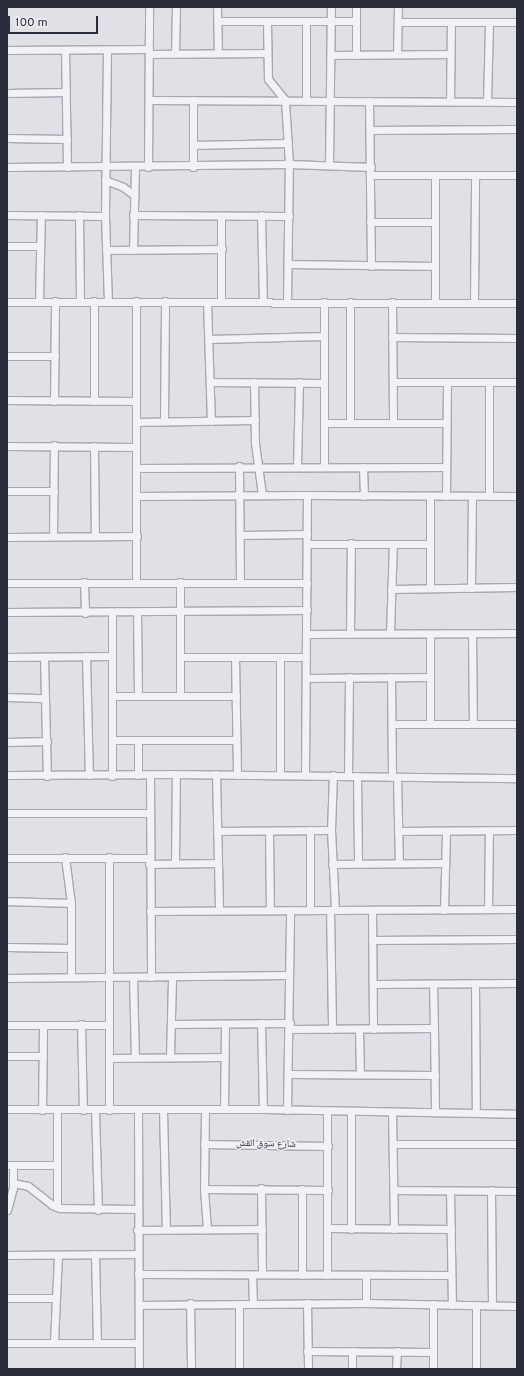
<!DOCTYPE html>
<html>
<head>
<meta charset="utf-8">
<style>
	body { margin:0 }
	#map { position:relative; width:524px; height:1376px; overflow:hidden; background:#dfe1e6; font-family:Overpass,"Noto Naskh Arabic",sans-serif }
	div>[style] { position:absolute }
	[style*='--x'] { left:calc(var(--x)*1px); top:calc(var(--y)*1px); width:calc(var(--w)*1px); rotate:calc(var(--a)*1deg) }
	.roads { filter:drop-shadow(1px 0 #a5a8b0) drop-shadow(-1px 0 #a5a8b0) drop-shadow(0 1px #a5a8b0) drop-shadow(0 -1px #a5a8b0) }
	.street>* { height:7px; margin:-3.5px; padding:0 3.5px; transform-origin:3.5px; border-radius:3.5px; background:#f1f2f5 }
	span { translate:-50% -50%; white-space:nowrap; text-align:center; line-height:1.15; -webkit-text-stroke:3px #eef0f4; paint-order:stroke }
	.street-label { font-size:10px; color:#2a2e3c }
	.frame { position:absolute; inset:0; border:8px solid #2a2e3c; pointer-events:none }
	.scale { position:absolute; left:8px; top:16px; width:90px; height:18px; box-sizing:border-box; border:2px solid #2a2e3c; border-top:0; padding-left:5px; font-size:12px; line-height:14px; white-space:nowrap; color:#2a2e3c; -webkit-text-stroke:3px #eef0f4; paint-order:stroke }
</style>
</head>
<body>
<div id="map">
	<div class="roads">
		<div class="street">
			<div style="--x:217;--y:7;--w:46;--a:88.8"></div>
			<div style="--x:356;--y:7;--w:48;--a:90"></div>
			<div style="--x:218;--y:21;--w:49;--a:0"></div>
			<div style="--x:306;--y:21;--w:79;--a:90"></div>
			<div style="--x:398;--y:22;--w:119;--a:0"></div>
			<div style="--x:7;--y:50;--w:142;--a:-0.4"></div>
			<div style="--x:65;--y:50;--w:117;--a:89"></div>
			<div style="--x:107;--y:50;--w:166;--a:90.7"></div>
			<div style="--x:105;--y:216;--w:85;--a:88"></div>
			<div style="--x:149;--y:54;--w:118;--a:-0.5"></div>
			<div style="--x:175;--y:54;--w:47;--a:-88.8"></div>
			<div style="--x:397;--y:54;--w:47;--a:-88.8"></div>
			<div style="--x:331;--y:55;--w:119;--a:-0.5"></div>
			<div style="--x:7;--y:93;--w:59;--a:-1"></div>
			<div style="--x:149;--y:100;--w:368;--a:0.3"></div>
			<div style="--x:193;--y:100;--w:67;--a:90"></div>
			<div style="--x:369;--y:101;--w:165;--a:89.3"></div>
			<div style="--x:450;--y:101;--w:79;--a:-89.3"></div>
			<div style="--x:487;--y:101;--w:79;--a:-88.5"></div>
			<div style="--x:370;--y:130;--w:147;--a:-0.4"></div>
			<div style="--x:7;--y:138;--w:60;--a:1"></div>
			<div style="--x:193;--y:145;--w:95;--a:-1.2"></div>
			<div style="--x:329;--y:165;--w:158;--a:-89.3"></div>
			<div style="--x:7;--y:167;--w:282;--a:-0.6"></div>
			<div style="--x:289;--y:164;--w:82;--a:2.1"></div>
			<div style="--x:148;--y:167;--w:160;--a:-89.6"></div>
			<div style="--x:370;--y:175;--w:147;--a:0"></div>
			<div style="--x:105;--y:180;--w:19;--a:21"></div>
			<div style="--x:123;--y:187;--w:14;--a:36"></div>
			<div style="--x:7;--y:215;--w:98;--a:0.6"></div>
			<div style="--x:79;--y:215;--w:86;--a:89.3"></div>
			<div style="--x:133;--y:215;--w:156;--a:0.4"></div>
			<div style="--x:261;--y:215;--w:87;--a:88.7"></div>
			<div style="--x:221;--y:216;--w:86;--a:90"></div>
			<div style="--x:370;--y:222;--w:65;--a:0"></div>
			<div style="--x:7;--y:246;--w:33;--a:0"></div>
			<div style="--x:106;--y:250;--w:116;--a:-0.5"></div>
			<div style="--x:133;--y:250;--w:83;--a:-88.6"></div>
			<div style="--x:290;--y:264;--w:145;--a:0.8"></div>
			<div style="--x:39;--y:301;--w:86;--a:-88.7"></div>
			<div style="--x:94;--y:301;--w:100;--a:90"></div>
			<div style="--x:136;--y:301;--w:280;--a:90"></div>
			<div style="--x:7;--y:302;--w:510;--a:0.11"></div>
			<div style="--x:207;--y:302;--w:119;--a:88.1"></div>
			<div style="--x:287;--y:302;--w:138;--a:-89.2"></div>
			<div style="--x:289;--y:164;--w:64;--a:-93.6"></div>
			<div style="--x:285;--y:100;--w:27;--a:-129"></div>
			<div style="--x:268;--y:79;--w:58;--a:-91"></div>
			<div style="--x:267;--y:21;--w:88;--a:0"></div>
			<div style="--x:350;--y:302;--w:121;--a:90"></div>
			<div style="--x:392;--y:302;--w:120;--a:89.5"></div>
			<div style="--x:435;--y:302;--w:127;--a:-90"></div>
			<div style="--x:474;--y:302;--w:127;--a:-89.5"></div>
			<div style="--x:392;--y:337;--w:125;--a:0.5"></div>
			<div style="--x:209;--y:339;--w:115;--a:-1.5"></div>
			<div style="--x:7;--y:356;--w:48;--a:0"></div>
			<div style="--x:210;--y:382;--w:114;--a:0.5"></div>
			<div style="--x:254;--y:382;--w:61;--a:89.1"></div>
			<div style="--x:255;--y:443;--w:52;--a:82.3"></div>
			<div style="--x:393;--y:382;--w:124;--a:0"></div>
			<div style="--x:7;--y:400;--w:129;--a:0.4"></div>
			<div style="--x:54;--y:401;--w:100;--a:-89.4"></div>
			<div style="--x:164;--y:421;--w:120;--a:-89.5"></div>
			<div style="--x:136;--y:422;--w:119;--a:-1"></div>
			<div style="--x:324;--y:423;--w:121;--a:0"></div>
			<div style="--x:7;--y:446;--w:128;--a:0.4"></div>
			<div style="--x:94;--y:446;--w:90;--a:89.4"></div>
			<div style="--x:239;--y:466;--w:115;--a:89.5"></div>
			<div style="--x:297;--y:466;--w:84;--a:-88.6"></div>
			<div style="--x:324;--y:467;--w:165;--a:-90"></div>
			<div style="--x:363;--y:467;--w:29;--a:88"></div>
			<div style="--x:136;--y:468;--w:309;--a:-0.2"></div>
			<div style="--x:7;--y:491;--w:47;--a:0"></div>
			<div style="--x:136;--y:496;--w:171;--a:-0.3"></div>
			<div style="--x:446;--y:496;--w:113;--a:-89.5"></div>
			<div style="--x:489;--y:496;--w:114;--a:-90"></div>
			<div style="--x:241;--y:535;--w:66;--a:-0.9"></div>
			<div style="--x:53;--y:536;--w:91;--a:-89.4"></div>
			<div style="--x:7;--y:537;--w:130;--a:-0.4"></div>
			<div style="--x:307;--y:544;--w:123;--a:0"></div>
			<div style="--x:84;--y:582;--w:31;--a:88"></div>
			<div style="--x:180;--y:582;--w:114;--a:90"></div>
			<div style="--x:7;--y:583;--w:300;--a:0"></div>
			<div style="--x:430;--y:588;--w:92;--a:-90"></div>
			<div style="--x:471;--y:588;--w:92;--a:-89.4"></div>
			<div style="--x:391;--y:589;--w:126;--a:-0.9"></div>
			<div style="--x:7;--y:612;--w:300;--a:-0.4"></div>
			<div style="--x:137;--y:612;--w:83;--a:89.3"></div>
			<div style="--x:112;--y:613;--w:163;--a:90"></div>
			<div style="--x:350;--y:633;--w:90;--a:-89.4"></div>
			<div style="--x:390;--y:633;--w:89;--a:-88.1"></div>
			<div style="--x:307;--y:634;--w:210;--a:-0.3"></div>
			<div style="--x:430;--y:634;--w:89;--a:90"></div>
			<div style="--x:472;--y:634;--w:89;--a:89.4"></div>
			<div style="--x:86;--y:656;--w:119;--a:88.6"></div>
			<div style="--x:7;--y:657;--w:105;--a:-0.5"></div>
			<div style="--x:44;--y:657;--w:119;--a:88.6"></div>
			<div style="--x:180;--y:657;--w:126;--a:0"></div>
			<div style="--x:235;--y:657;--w:118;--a:89"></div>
			<div style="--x:280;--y:657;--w:118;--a:90"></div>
			<div style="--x:391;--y:677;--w:100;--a:89.4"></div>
			<div style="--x:306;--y:678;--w:124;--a:-0.5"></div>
			<div style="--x:112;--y:696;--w:124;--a:0"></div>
			<div style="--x:7;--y:697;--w:38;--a:2"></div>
			<div style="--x:392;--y:724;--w:125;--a:0"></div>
			<div style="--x:112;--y:740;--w:124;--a:0"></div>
			<div style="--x:138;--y:741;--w:34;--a:90"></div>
			<div style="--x:7;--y:742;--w:40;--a:-1.4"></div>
			<div style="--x:216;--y:774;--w:136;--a:88.7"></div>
			<div style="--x:7;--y:775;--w:169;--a:-0.3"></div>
			<div style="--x:176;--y:774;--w:341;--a:0.7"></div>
			<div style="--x:150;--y:775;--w:202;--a:89.7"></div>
			<div style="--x:305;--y:775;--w:280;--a:-89.6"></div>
			<div style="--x:307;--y:495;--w:210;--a:0.3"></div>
			<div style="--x:333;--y:775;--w:55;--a:92.1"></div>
			<div style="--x:331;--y:830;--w:80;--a:87.1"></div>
			<div style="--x:348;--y:776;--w:99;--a:-89.4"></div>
			<div style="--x:357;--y:776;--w:86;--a:89.3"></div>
			<div style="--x:397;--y:777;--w:86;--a:88.7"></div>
			<div style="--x:7;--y:813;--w:141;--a:0"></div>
			<div style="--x:310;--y:830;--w:80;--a:90"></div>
			<div style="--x:217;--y:831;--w:114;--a:-0.5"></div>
			<div style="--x:269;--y:831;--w:79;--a:89.3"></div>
			<div style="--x:398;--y:831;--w:119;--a:-0.5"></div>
			<div style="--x:65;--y:857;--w:46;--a:82.6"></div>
			<div style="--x:71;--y:903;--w:74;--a:90"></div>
			<div style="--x:109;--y:857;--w:253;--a:90"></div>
			<div style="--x:7;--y:858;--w:142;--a:0"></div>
			<div style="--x:175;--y:863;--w:89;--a:-89.4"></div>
			<div style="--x:149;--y:864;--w:68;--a:-0.8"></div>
			<div style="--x:332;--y:864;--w:113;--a:-0.5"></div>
			<div style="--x:7;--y:901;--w:64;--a:1.8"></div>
			<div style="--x:488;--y:909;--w:78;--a:-89.3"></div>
			<div style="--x:330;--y:910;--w:119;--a:89"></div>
			<div style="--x:372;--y:910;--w:119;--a:89.5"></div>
			<div style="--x:444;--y:910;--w:79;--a:-88.5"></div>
			<div style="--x:150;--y:911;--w:367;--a:-0.3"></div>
			<div style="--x:372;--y:940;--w:145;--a:-0.4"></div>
			<div style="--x:7;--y:947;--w:63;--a:0.9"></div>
			<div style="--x:133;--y:977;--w:80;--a:88.6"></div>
			<div style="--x:7;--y:978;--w:282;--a:-0.6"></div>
			<div style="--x:373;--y:984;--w:144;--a:-0.4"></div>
			<div style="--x:475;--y:984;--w:129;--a:89.6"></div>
			<div style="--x:433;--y:985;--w:43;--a:88.7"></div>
			<div style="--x:261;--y:1023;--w:86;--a:88.7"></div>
			<div style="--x:81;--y:1024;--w:86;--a:88.7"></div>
			<div style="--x:171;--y:1024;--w:119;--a:-0.5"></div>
			<div style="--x:7;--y:1025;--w:101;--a:0"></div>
			<div style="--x:290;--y:1029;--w:144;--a:-0.4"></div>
			<div style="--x:434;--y:1028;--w:84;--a:89.3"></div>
			<div style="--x:359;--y:1030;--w:44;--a:88.7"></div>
			<div style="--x:7;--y:1056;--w:36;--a:0"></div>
			<div style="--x:170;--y:1056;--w:79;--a:-88.5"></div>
			<div style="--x:109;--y:1058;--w:115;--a:-0.5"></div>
			<div style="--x:288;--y:1074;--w:147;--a:0.4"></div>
			<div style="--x:7;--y:1109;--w:256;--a:0"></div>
			<div style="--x:263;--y:1109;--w:254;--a:1.1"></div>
			<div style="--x:224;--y:1109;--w:85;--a:-89.3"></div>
			<div style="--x:42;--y:1110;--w:85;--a:-89.3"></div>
			<div style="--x:95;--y:1110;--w:100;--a:88.3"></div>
			<div style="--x:138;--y:1110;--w:259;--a:89.8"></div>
			<div style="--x:163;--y:1110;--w:119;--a:88.6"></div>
			<div style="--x:205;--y:1110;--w:79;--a:90.7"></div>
			<div style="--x:204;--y:1189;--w:40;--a:85.7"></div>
			<div style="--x:287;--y:1110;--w:200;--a:-89.1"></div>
			<div style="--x:327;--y:1111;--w:164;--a:90"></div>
			<div style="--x:351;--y:1112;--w:117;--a:90"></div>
			<div style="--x:392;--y:1112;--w:117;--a:89"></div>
			<div style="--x:204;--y:1144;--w:124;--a:0.9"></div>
			<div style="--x:394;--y:1144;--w:123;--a:0"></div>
			<div style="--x:7;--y:1165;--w:49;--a:0"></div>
			<div style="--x:13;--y:1183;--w:15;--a:11"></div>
			<div style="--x:28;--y:1186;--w:31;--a:38"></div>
			<div style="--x:52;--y:1205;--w:9;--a:21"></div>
			<div style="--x:60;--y:1208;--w:77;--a:0.7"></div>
			<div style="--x:261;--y:1188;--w:86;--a:89.3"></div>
			<div style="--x:204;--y:1189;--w:124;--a:0.5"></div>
			<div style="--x:394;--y:1190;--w:123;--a:0.5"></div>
			<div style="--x:491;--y:1190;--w:115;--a:89.5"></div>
			<div style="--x:450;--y:1191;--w:114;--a:89"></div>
			<div style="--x:57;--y:1207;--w:98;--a:-90"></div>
			<div style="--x:7;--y:1210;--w:23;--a:-75"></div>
			<div style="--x:13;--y:1188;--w:23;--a:-90"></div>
			<div style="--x:328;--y:1228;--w:123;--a:0.5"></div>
			<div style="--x:137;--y:1230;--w:125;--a:-0.5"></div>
			<div style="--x:95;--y:1254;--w:89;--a:88.7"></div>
			<div style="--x:7;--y:1255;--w:131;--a:-0.4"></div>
			<div style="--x:138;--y:1274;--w:312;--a:0.2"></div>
			<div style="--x:252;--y:1275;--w:28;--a:88"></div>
			<div style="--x:302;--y:1275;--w:86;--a:-90"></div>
			<div style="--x:7;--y:1298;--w:48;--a:0"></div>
			<div style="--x:190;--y:1303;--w:66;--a:89.1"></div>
			<div style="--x:307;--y:1303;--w:66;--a:89.1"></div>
			<div style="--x:366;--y:1303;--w:27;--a:-90"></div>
			<div style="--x:239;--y:1304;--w:65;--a:90"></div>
			<div style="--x:139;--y:1305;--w:227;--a:-0.5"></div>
			<div style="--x:366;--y:1303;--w:151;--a:1.1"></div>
			<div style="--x:476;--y:1305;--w:64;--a:90"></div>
			<div style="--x:54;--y:1341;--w:86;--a:-87.3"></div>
			<div style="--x:7;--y:1343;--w:131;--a:0"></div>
			<div style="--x:307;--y:1351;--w:125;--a:0.5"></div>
			<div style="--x:352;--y:1351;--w:18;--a:90"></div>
			<div style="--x:396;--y:1369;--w:18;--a:-87"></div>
			<div style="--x:433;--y:1369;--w:65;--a:-90"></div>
		</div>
	</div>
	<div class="street-label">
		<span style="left:266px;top:1144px;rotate:1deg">شارع سوق القش</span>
	</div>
	<div class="frame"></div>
	<div class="scale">100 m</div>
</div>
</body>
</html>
